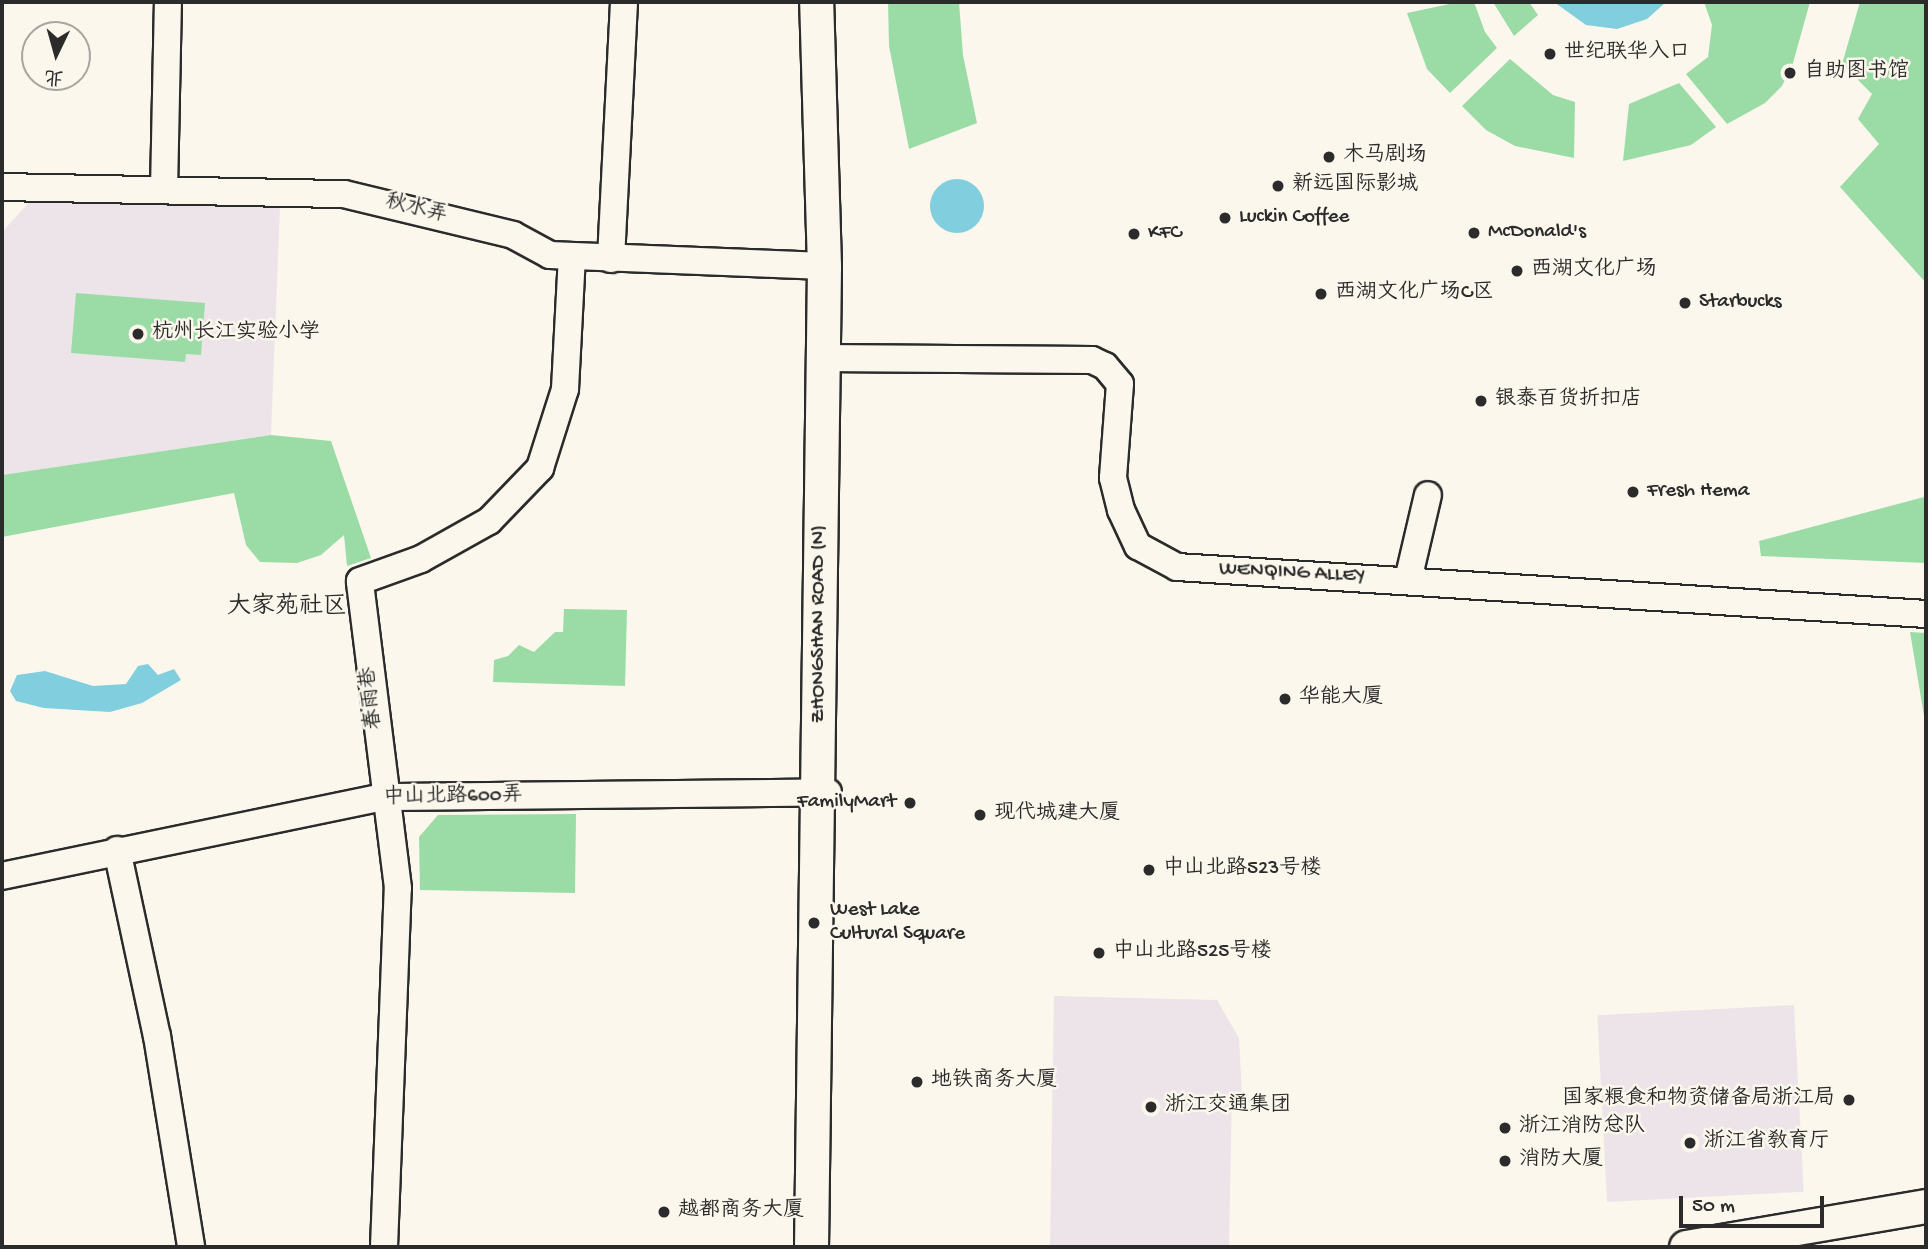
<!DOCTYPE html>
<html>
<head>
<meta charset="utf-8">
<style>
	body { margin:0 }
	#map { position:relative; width:1928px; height:1249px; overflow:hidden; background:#fbf7ec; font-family:"Gochi Hand","LXGW WenKai TC",sans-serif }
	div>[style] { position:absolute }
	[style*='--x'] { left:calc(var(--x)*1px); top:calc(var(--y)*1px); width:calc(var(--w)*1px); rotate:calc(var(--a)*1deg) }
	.built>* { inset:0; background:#ede4ea; transform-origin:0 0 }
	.green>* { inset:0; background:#9bdca6 }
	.water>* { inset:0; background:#81cedf }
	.round { border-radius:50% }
	.roads { filter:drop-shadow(2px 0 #2b2b2b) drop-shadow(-2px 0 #2b2b2b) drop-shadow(0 2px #2b2b2b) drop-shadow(0 -2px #2b2b2b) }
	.minor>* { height:26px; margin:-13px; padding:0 13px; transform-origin:13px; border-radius:13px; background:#fbf7ec }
	.major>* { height:33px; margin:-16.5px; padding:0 16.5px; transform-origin:16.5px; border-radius:16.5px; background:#fbf7ec }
	.dots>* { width:19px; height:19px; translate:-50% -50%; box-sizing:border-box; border:4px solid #fbf7ec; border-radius:50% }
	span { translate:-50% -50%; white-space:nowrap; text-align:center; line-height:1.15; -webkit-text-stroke:5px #fbf7ec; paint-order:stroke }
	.poi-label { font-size:21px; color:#2b2b2b }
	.left { translate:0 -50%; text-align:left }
	.right { translate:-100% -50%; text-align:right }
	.street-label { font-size:21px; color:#2b2b2b }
	.quarter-label { font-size:24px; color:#2b2b2b }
	.frame { position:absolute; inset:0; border:4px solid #2b2b2b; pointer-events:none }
	.north { position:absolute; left:21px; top:21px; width:70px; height:70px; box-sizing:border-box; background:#fbf7ec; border:2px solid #a8a59f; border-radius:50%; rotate:185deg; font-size:19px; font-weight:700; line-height:28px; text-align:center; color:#2b2b2b }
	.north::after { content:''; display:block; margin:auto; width:24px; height:32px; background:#2b2b2b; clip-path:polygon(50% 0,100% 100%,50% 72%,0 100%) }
	.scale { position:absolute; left:1679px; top:1196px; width:145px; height:32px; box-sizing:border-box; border:4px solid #2b2b2b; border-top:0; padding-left:9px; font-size:21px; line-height:24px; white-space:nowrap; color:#2b2b2b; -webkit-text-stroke:5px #fbf7ec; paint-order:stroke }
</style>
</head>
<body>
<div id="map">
	<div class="built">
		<div style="clip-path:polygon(33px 198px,280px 206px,271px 435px,2px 475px,2px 232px)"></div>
		<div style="clip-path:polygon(1054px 996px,1217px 1000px,1239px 1038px,1242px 1094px,1232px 1093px,1229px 1247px,1050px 1247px)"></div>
		<div style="left:1794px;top:1005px;width:187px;height:197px;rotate:87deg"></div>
	</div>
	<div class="green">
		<div style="clip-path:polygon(888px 2px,959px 2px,963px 55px,977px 123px,909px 149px,889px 46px)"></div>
		<div style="clip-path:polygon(1459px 2px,1474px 2px,1485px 32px,1497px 48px,1450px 93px,1427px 69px,1407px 13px)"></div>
		<div style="clip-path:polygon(1493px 2px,1529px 2px,1538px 15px,1514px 36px)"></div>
		<div style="clip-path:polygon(1704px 2px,1810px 2px,1793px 63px,1782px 86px,1765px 103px,1727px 124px,1686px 74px,1708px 57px,1712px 25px)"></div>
		<div style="clip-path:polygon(1860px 2px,1926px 2px,1926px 283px,1840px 187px,1879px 144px,1858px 119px,1872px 94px,1842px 64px)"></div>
		<div style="clip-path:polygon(1510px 59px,1553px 95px,1575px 102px,1574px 158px,1515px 146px,1486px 130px,1462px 106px)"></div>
		<div style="clip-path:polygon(1679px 83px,1716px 127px,1691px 145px,1623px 161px,1629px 104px)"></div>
		<div style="clip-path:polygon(76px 293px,205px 303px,201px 355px,186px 354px,185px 362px,71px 353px)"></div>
		<div style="clip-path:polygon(271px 435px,331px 441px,371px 558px,347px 566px,344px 535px,321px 555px,297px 563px,260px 562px,246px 545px,234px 493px,2px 537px,2px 475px)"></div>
		<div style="clip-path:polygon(1926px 492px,1926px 563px,1761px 556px,1759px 541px,1924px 497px)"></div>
		<div style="clip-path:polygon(564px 609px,627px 610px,625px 686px,493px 682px,494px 660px,508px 656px,519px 645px,534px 652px,555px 632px,563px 632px)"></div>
		<div style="clip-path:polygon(1910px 632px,1926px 633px,1926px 729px,1926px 728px)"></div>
		<div style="clip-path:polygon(576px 814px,575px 893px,420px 890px,419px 837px,438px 815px)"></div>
	</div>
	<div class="water">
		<div style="clip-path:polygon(1554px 2px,1666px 2px,1647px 19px,1617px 29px,1586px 25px)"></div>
		<div class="round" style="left:930px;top:179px;width:54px;height:54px"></div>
		<div style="clip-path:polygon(148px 664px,158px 675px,174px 669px,181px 680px,142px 703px,110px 712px,44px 708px,16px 701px,10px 691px,17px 675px,45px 671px,93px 686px,126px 684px,138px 666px)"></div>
	</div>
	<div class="roads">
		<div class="minor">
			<div style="--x:2;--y:187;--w:342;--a:1.2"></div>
			<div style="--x:344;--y:194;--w:174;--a:13.6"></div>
			<div style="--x:513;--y:235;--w:42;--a:28.4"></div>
			<div style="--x:550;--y:255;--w:274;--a:2.3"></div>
			<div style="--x:164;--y:190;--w:188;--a:-88.8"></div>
			<div style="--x:611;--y:259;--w:257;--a:-87.1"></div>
			<div style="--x:821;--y:358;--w:271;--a:0.4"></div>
			<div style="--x:1092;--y:360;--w:14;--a:25"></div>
			<div style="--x:1105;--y:366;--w:23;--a:50"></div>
			<div style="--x:1120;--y:384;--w:94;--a:94.3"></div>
			<div style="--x:1113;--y:478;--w:33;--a:76"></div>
			<div style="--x:1121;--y:510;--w:40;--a:65"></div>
			<div style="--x:1138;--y:546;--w:44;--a:28.3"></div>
			<div style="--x:1177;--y:567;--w:750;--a:3.59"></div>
			<div style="--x:1408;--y:580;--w:87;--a:-76.8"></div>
			<div style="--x:117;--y:850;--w:190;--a:77.9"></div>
			<div style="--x:157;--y:1036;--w:214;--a:80.8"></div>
			<div style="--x:2;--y:876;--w:390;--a:-11.7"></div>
			<div style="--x:384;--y:797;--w:444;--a:-0.6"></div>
			<div style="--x:384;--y:1247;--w:359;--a:-87.8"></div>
			<div style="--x:398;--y:888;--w:309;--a:-97.1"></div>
			<div style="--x:360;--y:581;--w:65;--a:-19.8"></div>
			<div style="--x:421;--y:559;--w:78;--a:-29.2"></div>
			<div style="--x:489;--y:521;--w:74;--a:-46.1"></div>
			<div style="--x:540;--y:468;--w:83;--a:-72.4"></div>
			<div style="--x:565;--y:389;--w:133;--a:-87"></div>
		</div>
		<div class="major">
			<div style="--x:811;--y:1247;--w:981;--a:-89.24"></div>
			<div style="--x:824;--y:266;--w:264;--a:-91.7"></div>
			<div style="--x:1686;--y:1247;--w:243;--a:-9.7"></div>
		</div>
	</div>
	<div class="dots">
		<div style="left:1550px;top:54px;background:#2b2b2b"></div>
		<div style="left:1790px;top:73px;background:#2b2b2b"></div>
		<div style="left:1329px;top:157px;background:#2b2b2b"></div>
		<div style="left:1278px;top:186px;background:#2b2b2b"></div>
		<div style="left:1225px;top:218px;background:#2b2b2b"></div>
		<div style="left:1474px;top:233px;background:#2b2b2b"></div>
		<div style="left:1134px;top:234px;background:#2b2b2b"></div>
		<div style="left:1517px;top:271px;background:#2b2b2b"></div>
		<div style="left:1321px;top:294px;background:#2b2b2b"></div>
		<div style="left:1685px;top:303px;background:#2b2b2b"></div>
		<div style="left:138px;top:334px;background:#2b2b2b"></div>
		<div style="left:1481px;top:401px;background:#2b2b2b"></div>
		<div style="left:1633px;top:492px;background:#2b2b2b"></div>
		<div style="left:1285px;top:699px;background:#2b2b2b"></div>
		<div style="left:910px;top:803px;background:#2b2b2b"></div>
		<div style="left:980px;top:815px;background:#2b2b2b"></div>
		<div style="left:1149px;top:870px;background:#2b2b2b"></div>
		<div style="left:814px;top:923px;background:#2b2b2b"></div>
		<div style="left:1099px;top:953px;background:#2b2b2b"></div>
		<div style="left:917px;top:1082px;background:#2b2b2b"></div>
		<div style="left:1849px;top:1100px;background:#2b2b2b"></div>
		<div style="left:1151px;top:1107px;background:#2b2b2b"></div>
		<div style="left:1505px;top:1128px;background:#2b2b2b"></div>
		<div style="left:1690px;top:1143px;background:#2b2b2b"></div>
		<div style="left:1505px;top:1161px;background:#2b2b2b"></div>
		<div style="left:664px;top:1212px;background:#2b2b2b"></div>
	</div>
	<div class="poi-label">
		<span class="left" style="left:1564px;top:54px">世纪联华入口</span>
		<span class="left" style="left:1804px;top:73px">自助图书馆</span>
		<span class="left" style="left:1343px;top:157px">木马剧场</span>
		<span class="left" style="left:1292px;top:186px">新远国际影城</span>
		<span class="left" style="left:1239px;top:218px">Luckin Coffee</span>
		<span class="left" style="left:1488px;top:233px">McDonald's</span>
		<span class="left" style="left:1148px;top:234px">KFC</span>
		<span class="left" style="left:1531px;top:271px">西湖文化广场</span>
		<span class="left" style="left:1335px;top:294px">西湖文化广场C区</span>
		<span class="left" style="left:1699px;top:303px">Starbucks</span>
		<span class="left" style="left:152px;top:334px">杭州长江实验小学</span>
		<span class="left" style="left:1495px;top:401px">银泰百货折扣店</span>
		<span class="left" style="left:1647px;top:492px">Fresh Hema</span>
		<span class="left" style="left:1299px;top:699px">华能大厦</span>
		<span class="right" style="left:896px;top:803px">FamilyMart</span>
		<span class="left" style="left:994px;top:815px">现代城建大厦</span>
		<span class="left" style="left:1163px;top:870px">中山北路523号楼</span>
		<span class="left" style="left:830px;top:923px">West Lake<br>Cultural Square</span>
		<span class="left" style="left:1113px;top:953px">中山北路525号楼</span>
		<span class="left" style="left:931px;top:1082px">地铁商务大厦</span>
		<span class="right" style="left:1835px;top:1100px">国家粮食和物资储备局浙江局</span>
		<span class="left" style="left:1165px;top:1107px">浙江交通集团</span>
		<span class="left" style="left:1519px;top:1128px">浙江消防总队</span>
		<span class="left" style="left:1704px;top:1143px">浙江省教育厅</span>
		<span class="left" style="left:1519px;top:1161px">消防大厦</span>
		<span class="left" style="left:678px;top:1212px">越都商务大厦</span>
	</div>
	<div class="street-label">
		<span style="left:416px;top:210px;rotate:14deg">秋水弄</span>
		<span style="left:1292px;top:574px;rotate:3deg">WENQING ALLEY</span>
		<span style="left:820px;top:624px;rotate:-90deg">ZHONGSHAN ROAD (N)</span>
		<span style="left:373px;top:698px;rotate:-96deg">春雨巷</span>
		<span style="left:453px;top:798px;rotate:-1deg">中山北路600弄</span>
	</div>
	<div class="quarter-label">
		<span style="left:287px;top:608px">大家苑社区</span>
	</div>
	<div class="frame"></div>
	<div class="north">北</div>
	<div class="scale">50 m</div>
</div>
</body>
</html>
